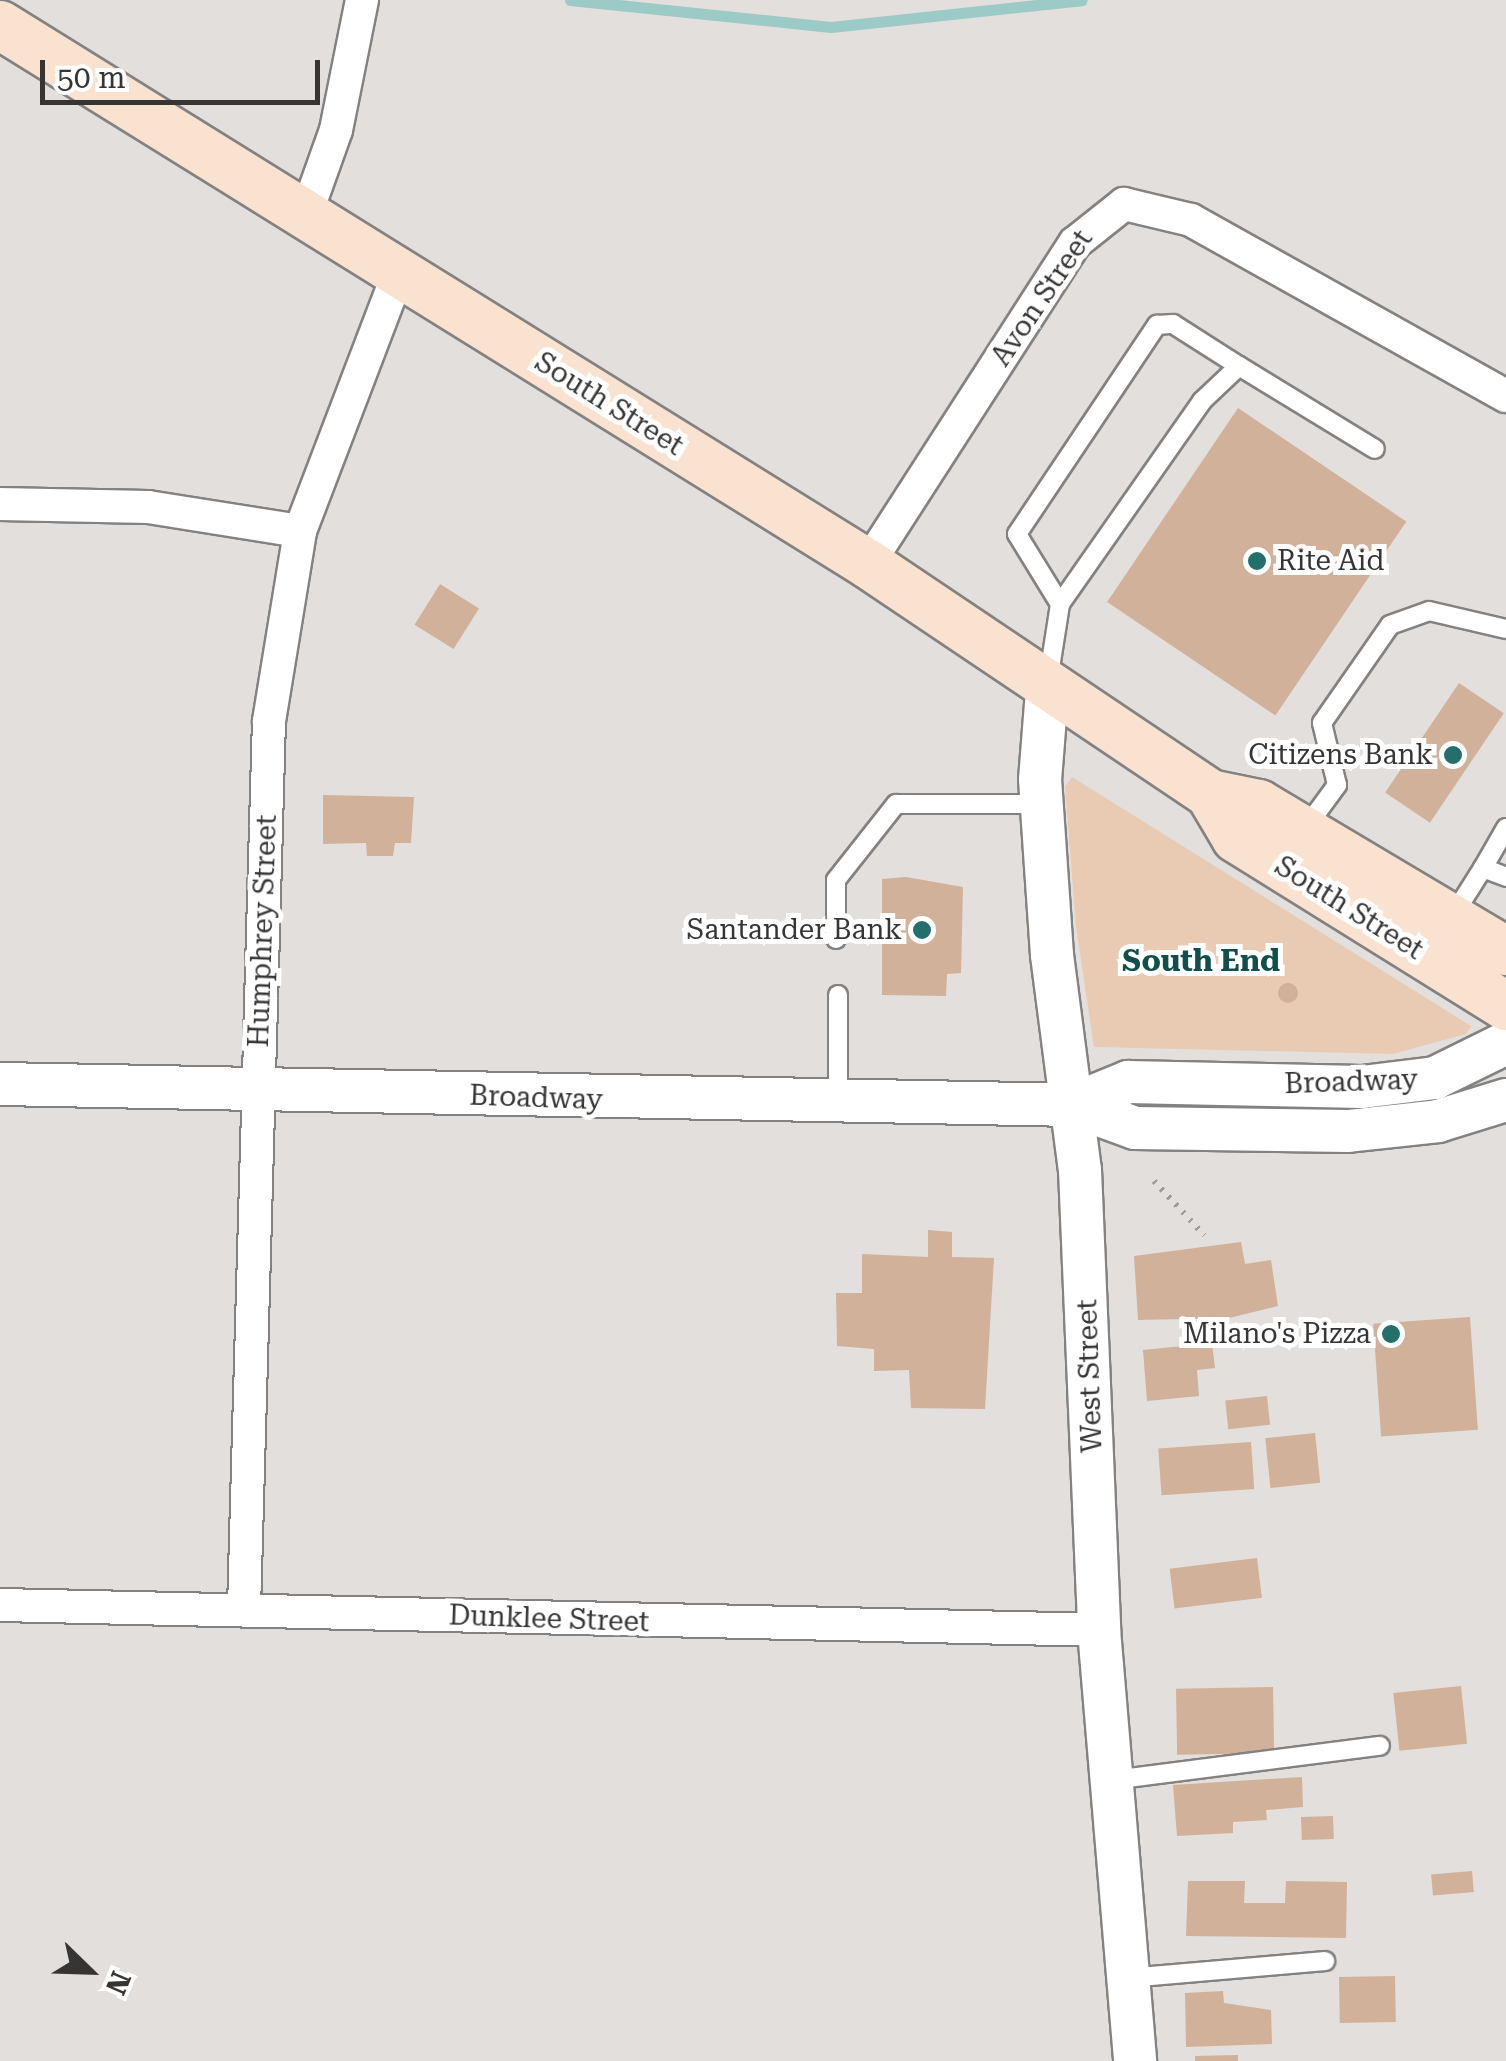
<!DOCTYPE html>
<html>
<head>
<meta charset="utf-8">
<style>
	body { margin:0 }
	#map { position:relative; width:1506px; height:2061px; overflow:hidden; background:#e2dfdc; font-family:"Roboto Serif",serif }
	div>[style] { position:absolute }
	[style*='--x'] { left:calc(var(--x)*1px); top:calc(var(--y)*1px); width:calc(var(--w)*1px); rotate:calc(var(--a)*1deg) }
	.green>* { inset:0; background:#e9cbb3 }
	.stream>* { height:11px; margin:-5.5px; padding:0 5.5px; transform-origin:5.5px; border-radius:5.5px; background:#9bcac7 }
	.building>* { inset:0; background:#d1b199; transform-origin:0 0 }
	.round { border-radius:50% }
	.path>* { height:6px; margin-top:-3px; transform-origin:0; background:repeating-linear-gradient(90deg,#9e9c9a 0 2.5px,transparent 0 10.5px) }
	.roads { filter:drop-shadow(2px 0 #848280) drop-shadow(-2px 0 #848280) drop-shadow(0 2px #848280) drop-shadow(0 -2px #848280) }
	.service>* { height:18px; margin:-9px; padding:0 9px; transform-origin:9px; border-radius:9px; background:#fff }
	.minor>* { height:32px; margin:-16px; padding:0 16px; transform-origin:16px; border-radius:16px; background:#fff }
	.tertiary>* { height:42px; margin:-21px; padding:0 21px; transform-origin:21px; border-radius:21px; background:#fff }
	.secondary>* { height:48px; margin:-24px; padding:0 24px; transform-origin:24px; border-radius:24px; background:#f9e2cf }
	.dots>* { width:28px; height:28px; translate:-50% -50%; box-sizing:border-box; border:5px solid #fff; border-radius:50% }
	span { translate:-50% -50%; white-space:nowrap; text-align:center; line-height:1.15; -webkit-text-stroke:10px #fff; paint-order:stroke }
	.street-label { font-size:28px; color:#363534 }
	.poi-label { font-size:28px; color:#363534 }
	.left { translate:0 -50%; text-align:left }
	.right { translate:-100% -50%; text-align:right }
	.neighbourhood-label { font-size:30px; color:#124f4c; font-weight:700 }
	.north { position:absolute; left:40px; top:1921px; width:100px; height:100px; -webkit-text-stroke:8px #fff; paint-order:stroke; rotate:113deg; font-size:28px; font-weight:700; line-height:40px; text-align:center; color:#363534 }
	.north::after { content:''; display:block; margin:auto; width:35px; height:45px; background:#363534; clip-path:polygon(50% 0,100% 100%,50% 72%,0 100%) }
	.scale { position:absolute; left:40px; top:60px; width:280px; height:45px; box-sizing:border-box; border:5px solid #363534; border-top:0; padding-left:12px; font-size:30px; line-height:35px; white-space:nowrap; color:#363534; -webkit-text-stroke:8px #fff; paint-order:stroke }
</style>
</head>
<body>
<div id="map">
	<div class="green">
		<div style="clip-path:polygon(1072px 777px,1471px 1026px,1466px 1034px,1393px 1054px,1094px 1047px,1076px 926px,1065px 787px)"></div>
	</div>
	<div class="stream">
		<div style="--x:570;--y:0;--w:262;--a:5.9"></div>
		<div style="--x:831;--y:27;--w:252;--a:-6.1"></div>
	</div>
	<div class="building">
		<div style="left:1238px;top:408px;width:203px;height:234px;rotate:34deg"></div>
		<div style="left:440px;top:584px;width:46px;height:48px;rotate:32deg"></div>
		<div style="left:1459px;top:683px;width:54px;height:132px;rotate:34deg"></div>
		<div style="clip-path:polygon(323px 795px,414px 797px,411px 843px,395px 843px,393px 856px,367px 856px,366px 843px,323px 844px)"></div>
		<div style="clip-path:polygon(906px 877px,963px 887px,961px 973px,947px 974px,946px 996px,882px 995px,882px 879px)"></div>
		<div class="round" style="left:1278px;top:983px;width:20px;height:20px"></div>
		<div style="clip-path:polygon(928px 1230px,952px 1232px,952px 1257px,994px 1258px,985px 1409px,911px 1408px,909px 1370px,874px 1371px,874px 1349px,837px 1346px,836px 1293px,862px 1293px,862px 1254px,928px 1257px)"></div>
		<div style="clip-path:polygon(1241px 1242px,1245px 1264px,1271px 1260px,1278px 1306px,1229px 1318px,1138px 1320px,1134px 1256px)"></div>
		<div style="left:1470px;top:1317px;width:113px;height:97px;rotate:86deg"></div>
		<div style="clip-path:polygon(1212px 1343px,1215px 1368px,1197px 1370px,1199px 1396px,1147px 1401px,1143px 1350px)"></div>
		<div style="left:1267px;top:1396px;width:29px;height:42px;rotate:84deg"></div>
		<div style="left:1315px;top:1433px;width:50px;height:50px;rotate:84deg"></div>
		<div style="left:1251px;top:1442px;width:47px;height:93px;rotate:86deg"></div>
		<div style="left:1257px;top:1558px;width:40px;height:88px;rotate:83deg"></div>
		<div style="left:1461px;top:1686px;width:58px;height:68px;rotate:84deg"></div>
		<div style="left:1273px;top:1687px;width:66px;height:97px;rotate:89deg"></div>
		<div style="clip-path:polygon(1302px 1777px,1303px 1807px,1266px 1810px,1267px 1820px,1233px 1822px,1233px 1833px,1177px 1836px,1173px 1785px)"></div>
		<div style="left:1333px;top:1816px;width:23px;height:32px;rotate:88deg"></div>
		<div style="left:1472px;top:1871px;width:21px;height:41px;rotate:85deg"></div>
		<div style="clip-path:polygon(1188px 1881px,1245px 1881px,1244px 1903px,1285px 1903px,1286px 1881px,1347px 1882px,1346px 1938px,1186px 1936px)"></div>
		<div style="left:1395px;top:1976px;width:46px;height:56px;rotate:89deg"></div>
		<div style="clip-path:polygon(1223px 1991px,1224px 2003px,1271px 2010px,1272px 2044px,1186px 2047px,1185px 1993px)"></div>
		<div style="clip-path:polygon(1238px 2055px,1238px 2061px,1195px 2061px,1195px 2056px)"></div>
	</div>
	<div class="path">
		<div style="--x:1154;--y:1181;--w:74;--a:47.2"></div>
	</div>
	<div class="roads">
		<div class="service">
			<div style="--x:1060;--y:604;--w:82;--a:-121.6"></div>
			<div style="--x:1017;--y:534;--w:252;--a:-56.2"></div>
			<div style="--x:1157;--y:325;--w:16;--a:-4"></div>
			<div style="--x:1173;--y:324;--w:78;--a:32.5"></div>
			<div style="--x:1048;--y:681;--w:78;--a:-81.1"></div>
			<div style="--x:1060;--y:604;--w:248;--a:-55"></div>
			<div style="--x:1202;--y:401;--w:51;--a:-43.4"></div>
			<div style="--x:1239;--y:366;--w:159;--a:31.4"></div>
			<div style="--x:1506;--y:828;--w:46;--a:119.9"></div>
			<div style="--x:1483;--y:868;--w:25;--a:21"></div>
			<div style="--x:1304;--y:830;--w:56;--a:-53.7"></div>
			<div style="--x:1337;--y:785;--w:64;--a:-103.6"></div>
			<div style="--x:1322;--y:723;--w:119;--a:-55.2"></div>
			<div style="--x:1390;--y:625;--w:41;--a:-19.7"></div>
			<div style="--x:1429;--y:611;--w:79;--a:13.2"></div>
			<div style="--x:1452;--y:917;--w:58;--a:-57.7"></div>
			<div style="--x:836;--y:939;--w:59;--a:-90"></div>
			<div style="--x:836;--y:880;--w:97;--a:-51.7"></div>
			<div style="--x:896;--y:804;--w:145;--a:0"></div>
			<div style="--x:838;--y:995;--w:104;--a:90"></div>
			<div style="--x:1113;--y:1780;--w:269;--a:-7.3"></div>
			<div style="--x:1128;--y:1978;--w:198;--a:-4.9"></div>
		</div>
		<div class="minor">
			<div style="--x:305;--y:217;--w:92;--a:-70.4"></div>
			<div style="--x:336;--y:130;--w:133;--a:-78.7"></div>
			<div style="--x:0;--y:504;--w:148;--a:1.2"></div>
			<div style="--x:148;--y:507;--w:154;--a:9"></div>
			<div style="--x:868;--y:564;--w:382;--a:-57.2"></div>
			<div style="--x:1075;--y:243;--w:63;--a:-38.5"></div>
			<div style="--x:1124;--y:204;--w:69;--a:13.4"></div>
			<div style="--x:1191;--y:220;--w:361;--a:29.2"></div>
			<div style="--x:0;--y:1605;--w:1099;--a:1.3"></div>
			<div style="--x:244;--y:1609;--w:888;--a:-88.39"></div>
			<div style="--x:269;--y:721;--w:193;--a:-80.7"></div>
			<div style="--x:300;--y:531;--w:275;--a:-69.1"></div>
		</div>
		<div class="tertiary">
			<div style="--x:1047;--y:691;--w:88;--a:94.5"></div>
			<div style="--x:1040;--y:779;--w:176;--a:86.1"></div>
			<div style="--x:1052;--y:955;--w:217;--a:82.6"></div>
			<div style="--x:1080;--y:1170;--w:460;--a:87.6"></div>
			<div style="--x:1099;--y:1630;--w:433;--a:85.2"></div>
			<div style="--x:0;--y:1084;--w:1072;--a:1.12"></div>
			<div style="--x:1072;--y:1105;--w:67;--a:20.1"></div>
			<div style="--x:1135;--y:1128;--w:213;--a:0.8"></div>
			<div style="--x:1348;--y:1131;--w:91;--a:-6.3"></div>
			<div style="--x:1438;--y:1121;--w:71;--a:-17.2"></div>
			<div style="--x:1072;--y:1105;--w:61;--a:-22.3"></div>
			<div style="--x:1128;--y:1082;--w:234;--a:1.2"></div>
			<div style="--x:1362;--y:1087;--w:74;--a:-7"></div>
			<div style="--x:1435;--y:1078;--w:79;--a:-26.2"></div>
		</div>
		<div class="secondary">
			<div style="--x:0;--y:25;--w:1022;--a:31.84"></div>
			<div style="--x:868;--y:564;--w:412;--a:33.9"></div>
			<div style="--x:1210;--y:794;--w:50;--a:11.5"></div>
			<div style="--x:1259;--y:804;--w:287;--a:30.8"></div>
			<div style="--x:1210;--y:794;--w:51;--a:59.4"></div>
			<div style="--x:1236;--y:838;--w:318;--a:31.9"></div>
		</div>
	</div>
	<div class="dots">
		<div style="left:1257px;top:561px;background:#246f6b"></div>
		<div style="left:1453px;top:755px;background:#246f6b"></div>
		<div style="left:922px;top:930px;background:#246f6b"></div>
		<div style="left:1391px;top:1334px;background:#246f6b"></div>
	</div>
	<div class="street-label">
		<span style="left:1042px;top:298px;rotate:-56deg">Avon Street</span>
		<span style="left:609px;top:404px;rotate:32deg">South Street</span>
		<span style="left:1349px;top:908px;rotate:32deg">South Street</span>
		<span style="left:263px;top:931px;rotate:-88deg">Humphrey Street</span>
		<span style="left:1351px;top:1082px;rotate:-2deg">Broadway</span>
		<span style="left:536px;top:1098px;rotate:2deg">Broadway</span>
		<span style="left:1090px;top:1376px;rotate:-92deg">West Street</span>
		<span style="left:549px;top:1619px;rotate:2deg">Dunklee Street</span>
	</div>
	<div class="poi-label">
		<span class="left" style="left:1277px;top:561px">Rite Aid</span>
		<span class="right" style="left:1433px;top:755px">Citizens Bank</span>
		<span class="right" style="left:902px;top:930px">Santander Bank</span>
		<span class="right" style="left:1371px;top:1334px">Milano's Pizza</span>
	</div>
	<div class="neighbourhood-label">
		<span style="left:1201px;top:961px">South End</span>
	</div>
	<div class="north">N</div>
	<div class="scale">50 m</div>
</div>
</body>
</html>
